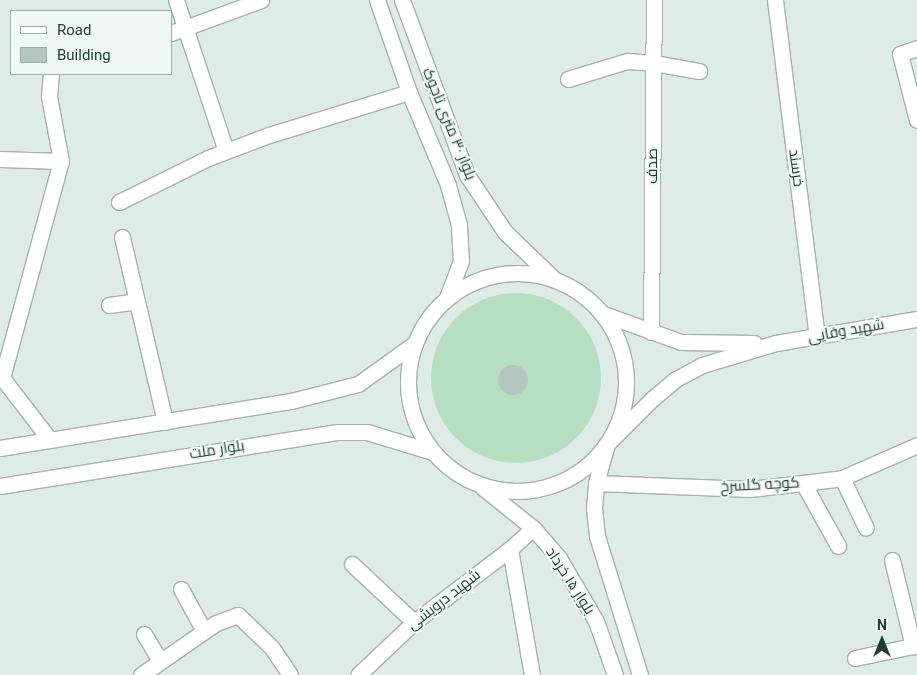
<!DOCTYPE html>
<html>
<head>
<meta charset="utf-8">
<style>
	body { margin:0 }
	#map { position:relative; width:917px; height:675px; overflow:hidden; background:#dfebe6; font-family:Roboto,Cairo,sans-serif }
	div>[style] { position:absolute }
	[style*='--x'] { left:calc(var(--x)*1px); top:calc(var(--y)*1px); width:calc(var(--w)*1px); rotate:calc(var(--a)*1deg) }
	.green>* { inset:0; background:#b6dec1 }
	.round { border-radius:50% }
	.building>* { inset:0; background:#b4c6bf }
	.roads { filter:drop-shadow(1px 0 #a2b3ad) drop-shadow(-1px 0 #a2b3ad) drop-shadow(0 1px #a2b3ad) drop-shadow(0 -1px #a2b3ad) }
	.street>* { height:15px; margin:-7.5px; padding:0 7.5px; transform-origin:7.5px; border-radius:7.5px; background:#fff }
	.secondary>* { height:15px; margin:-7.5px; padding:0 7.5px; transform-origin:7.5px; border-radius:7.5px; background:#fff }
	.secondary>.ring { margin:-7.5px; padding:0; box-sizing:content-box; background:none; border:15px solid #fff; border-radius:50% }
	span { translate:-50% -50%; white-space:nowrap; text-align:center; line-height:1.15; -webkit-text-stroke:4px #eff8f4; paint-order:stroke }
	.street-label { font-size:15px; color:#1f3c35 }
	.legend { position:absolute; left:10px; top:10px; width:162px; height:65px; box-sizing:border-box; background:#eff8f4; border:1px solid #9cada8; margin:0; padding:6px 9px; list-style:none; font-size:15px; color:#1f3c35 }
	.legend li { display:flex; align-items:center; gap:10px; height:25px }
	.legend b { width:25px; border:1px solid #9cada8 }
	.north { position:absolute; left:857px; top:615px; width:50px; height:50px; -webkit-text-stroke:4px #eff8f4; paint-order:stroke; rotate:0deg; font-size:14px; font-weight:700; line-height:20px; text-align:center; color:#1f3c35 }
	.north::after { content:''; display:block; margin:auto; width:18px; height:22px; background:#1f3c35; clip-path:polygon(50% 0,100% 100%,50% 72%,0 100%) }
</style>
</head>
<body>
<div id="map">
	<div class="green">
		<div class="round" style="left:431px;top:293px;width:170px;height:170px"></div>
	</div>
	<div class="building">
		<div class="round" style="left:498px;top:365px;width:30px;height:30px"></div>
	</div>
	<div class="roads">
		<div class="street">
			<div style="--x:176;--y:0;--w:159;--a:71.7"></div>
			<div style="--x:775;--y:0;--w:339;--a:82.9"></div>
			<div style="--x:171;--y:33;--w:96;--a:-20.1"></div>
			<div style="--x:917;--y:48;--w:18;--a:161"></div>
			<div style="--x:900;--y:54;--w:68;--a:75.6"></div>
			<div style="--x:568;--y:79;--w:62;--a:-17"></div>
			<div style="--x:627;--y:61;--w:27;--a:4"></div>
			<div style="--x:654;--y:63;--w:46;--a:10.1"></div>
			<div style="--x:0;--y:159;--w:61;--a:1.9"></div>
			<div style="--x:119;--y:202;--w:99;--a:-26.3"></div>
			<div style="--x:208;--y:158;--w:65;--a:-20.7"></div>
			<div style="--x:269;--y:135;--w:146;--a:-17.1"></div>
			<div style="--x:122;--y:237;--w:190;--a:76.9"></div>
			<div style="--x:109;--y:305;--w:27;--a:-8"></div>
			<div style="--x:651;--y:332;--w:332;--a:-89.5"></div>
			<div style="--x:2;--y:378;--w:225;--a:-74.8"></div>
			<div style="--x:61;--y:161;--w:66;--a:-100.5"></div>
			<div style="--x:49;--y:96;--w:22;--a:-85"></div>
			<div style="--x:842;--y:478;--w:55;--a:64.4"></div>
			<div style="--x:596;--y:483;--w:154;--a:2.2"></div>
			<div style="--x:750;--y:489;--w:53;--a:-6.5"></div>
			<div style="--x:803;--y:483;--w:39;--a:-7"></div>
			<div style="--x:842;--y:478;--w:82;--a:-23.7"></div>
			<div style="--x:803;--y:483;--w:72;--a:60.9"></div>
			<div style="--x:510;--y:549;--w:128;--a:80.1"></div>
			<div style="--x:892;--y:560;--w:89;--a:76.3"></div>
			<div style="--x:352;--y:564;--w:85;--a:43.1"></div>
			<div style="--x:181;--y:589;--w:48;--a:61.3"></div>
			<div style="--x:144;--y:634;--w:31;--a:59"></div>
			<div style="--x:855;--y:658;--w:63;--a:-11.8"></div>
			<div style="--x:141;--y:675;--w:91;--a:-34.7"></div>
			<div style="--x:216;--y:623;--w:23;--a:-20"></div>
			<div style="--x:238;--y:615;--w:47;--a:44.1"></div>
			<div style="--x:272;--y:648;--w:32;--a:56"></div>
		</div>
		<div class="secondary">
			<div style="--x:377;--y:0;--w:97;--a:70.8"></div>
			<div style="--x:409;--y:92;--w:101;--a:67.2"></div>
			<div style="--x:448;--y:185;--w:41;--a:74.6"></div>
			<div style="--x:459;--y:225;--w:36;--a:87"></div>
			<div style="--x:461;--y:261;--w:40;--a:111"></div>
			<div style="--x:402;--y:0;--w:187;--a:69.6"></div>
			<div style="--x:467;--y:175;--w:69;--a:56.3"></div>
			<div style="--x:505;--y:232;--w:68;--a:43.8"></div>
			<div class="ring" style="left:408px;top:273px;width:203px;height:203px"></div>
			<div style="--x:601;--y:313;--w:85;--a:19.9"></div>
			<div style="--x:681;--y:342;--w:73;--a:0.8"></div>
			<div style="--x:0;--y:375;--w:82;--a:52.4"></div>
			<div style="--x:0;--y:448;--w:295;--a:-9.2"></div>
			<div style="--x:291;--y:401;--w:69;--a:-14.2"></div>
			<div style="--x:358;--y:384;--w:69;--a:-35.5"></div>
			<div style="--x:0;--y:486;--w:342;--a:-9.1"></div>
			<div style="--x:338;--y:432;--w:29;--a:0"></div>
			<div style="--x:367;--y:432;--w:69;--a:16.9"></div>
			<div style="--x:482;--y:487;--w:65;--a:38.8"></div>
			<div style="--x:533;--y:528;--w:40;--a:49"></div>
			<div style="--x:559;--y:558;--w:73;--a:59.6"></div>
			<div style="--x:596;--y:621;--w:57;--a:70.6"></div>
			<div style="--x:358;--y:675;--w:77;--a:-43.4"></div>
			<div style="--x:414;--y:622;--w:121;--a:-37.2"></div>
			<div style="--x:510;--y:549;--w:31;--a:-42"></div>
			<div style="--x:640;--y:675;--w:145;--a:-107.2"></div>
			<div style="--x:597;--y:536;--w:28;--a:-96"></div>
			<div style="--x:594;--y:508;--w:25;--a:-85"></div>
			<div style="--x:596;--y:483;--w:41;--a:-74.2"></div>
			<div style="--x:607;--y:444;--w:64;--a:-45"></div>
			<div style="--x:652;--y:399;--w:31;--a:-40"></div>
			<div style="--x:676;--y:379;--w:30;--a:-28"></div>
			<div style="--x:702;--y:365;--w:77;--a:-16.6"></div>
			<div style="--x:776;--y:343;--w:143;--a:-9.7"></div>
		</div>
	</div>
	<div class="street-label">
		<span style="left:449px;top:124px;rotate:68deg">بلوار ۳۰ متری تاجوک</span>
		<span style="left:653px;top:166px;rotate:-90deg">صدف</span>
		<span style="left:796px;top:168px;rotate:83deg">خرسند</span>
		<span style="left:846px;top:331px;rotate:-10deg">شهید وفایی</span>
		<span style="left:217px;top:450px;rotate:-9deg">بلوار ملت</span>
		<span style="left:760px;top:485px;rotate:-3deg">کوچه گلسرخ</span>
		<span style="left:570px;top:581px;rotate:57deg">بلوار ۱۵ خرداد</span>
		<span style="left:444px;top:600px;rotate:-38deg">شهید درویشی</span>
	</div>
	<ul class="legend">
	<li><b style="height:6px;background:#fff"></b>Road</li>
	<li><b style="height:14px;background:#b4c6bf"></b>Building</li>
	</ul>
	<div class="north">N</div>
</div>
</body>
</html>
